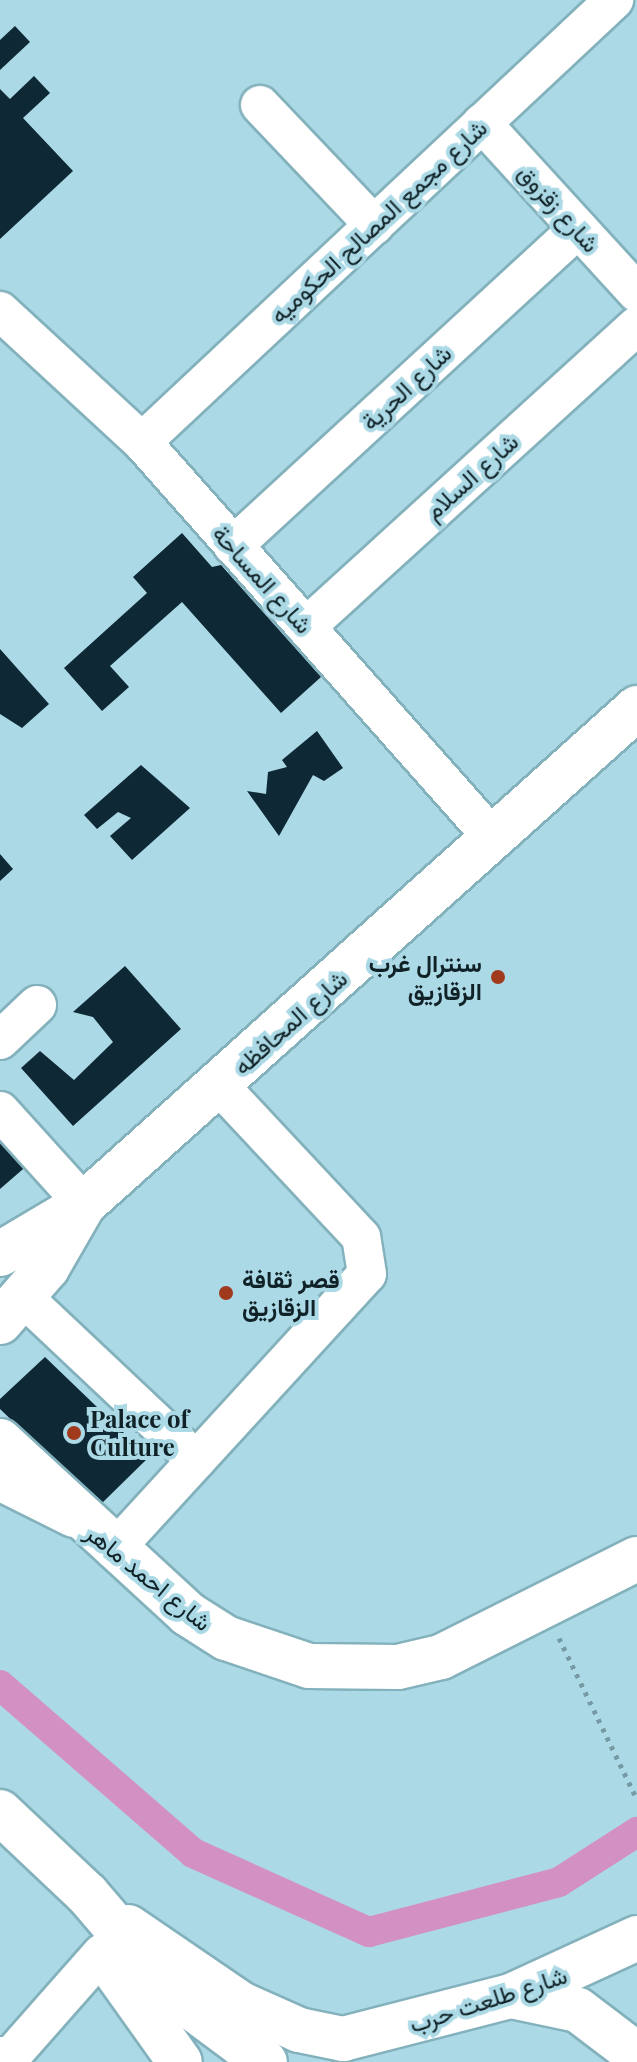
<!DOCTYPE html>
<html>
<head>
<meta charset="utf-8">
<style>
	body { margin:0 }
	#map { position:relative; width:637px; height:2062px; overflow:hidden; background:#abd9e5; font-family:"Playfair Display",Vazirmatn,serif }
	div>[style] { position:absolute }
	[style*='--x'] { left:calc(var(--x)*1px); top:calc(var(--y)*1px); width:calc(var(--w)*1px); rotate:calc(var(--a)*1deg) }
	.canal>* { height:30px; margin:-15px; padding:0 15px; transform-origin:15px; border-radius:15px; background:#d391c3 }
	.building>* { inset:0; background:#0e2836 }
	.path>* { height:5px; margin-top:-2.5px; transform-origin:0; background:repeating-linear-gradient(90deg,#769ba4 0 4px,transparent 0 10px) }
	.roads { filter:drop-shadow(2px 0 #83b1bc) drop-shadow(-2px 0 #83b1bc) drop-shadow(0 2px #83b1bc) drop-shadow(0 -2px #83b1bc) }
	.minor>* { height:38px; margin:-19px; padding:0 19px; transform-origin:19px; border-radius:19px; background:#fff }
	.major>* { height:44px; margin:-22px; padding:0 22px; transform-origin:22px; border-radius:22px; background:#fff }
	.highway>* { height:44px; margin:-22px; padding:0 22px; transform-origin:22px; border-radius:22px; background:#fff }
	.dots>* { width:22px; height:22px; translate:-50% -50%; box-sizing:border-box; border:4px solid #abd9e5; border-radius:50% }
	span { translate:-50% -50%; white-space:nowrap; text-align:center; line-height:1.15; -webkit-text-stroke:8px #abd9e5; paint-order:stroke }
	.street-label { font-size:24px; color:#102227 }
	.poi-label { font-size:24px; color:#102227; font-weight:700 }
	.right { translate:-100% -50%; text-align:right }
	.left { translate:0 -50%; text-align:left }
</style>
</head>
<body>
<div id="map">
	<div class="canal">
		<div style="--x:0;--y:1685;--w:256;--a:41"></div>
		<div style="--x:193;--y:1853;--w:193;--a:24.2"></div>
		<div style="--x:369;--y:1932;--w:196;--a:-14.7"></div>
		<div style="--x:559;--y:1882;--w:93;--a:-32.7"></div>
	</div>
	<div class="building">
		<div style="clip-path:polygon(15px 26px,30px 42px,0 70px,0 40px)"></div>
		<div style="clip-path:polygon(34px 76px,50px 93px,23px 118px,73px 171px,0 239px,0 89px,10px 99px)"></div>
		<div style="clip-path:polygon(182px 533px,212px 567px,221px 565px,321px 677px,281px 713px,182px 602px,110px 666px,129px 687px,102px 711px,64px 668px,147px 593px,133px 577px)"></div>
		<div style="clip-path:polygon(0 649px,49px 704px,22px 728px,0 714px)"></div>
		<div style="clip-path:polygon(317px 731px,343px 768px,324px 781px,313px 775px,279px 836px,247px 791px,266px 794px,268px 772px,287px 767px,282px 760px)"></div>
		<div style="clip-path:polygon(141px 765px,190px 808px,132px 860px,110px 836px,131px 818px,118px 812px,97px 829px,84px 815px)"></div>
		<div style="clip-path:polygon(0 854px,13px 869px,0 881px)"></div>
		<div style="clip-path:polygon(125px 966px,181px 1029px,73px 1126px,21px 1068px,40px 1051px,74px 1080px,113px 1042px,93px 1017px,73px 1012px)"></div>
		<div style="clip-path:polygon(0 1113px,30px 1163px,0 1189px)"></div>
		<div style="clip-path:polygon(45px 1357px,149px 1457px,100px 1505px,0 1409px,0 1399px)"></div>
	</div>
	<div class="path">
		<div style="--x:559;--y:1638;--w:179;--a:64.2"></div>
	</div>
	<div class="roads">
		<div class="minor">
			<div style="--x:260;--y:105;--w:166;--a:46.5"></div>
			<div style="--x:482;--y:123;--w:230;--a:47.6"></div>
			<div style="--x:0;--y:311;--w:193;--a:42.7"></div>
			<div style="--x:142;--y:442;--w:529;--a:48.45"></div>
			<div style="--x:142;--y:442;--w:647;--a:-43.12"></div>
			<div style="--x:233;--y:546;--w:469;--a:-42.6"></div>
			<div style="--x:306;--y:627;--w:447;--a:-42.3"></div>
			<div style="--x:0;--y:1040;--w:51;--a:-43.4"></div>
			<div style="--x:0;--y:1111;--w:125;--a:47.9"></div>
			<div style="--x:23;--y:1297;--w:238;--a:43.3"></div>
			<div style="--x:114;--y:1550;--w:374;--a:-47.5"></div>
			<div style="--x:367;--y:1274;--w:37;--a:-99"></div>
			<div style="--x:361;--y:1237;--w:208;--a:-133.1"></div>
			<div style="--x:0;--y:2056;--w:8;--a:45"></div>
			<div style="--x:6;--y:2062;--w:145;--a:-48.6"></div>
		</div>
		<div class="major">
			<div style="--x:0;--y:1254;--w:98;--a:-30.8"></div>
			<div style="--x:84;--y:1204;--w:743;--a:-41.89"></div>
			<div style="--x:0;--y:1322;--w:72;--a:-49"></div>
			<div style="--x:47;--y:1268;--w:74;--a:-60"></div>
			<div style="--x:0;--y:1441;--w:255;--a:42.6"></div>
			<div style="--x:188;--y:1614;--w:45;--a:32.3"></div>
			<div style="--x:226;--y:1638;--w:88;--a:18.6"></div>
			<div style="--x:309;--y:1666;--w:89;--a:0.6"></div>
			<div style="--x:398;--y:1667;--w:44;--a:-13.1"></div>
			<div style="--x:441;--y:1657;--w:219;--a:-26.6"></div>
			<div style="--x:128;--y:1927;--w:137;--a:34.3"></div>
			<div style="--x:241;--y:2004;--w:64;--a:24.1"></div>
			<div style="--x:299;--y:2030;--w:45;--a:11.6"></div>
			<div style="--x:343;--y:2039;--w:173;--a:-14.4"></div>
			<div style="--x:511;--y:1996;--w:139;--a:-24.7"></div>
		</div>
		<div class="highway">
			<div style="--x:0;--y:1478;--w:83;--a:26.6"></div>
			<div style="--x:0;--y:1812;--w:120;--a:43.3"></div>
			<div style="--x:87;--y:1894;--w:129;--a:49.4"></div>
			<div style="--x:171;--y:1992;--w:117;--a:36.7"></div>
			<div style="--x:110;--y:1964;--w:120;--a:54.5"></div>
			<div style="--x:511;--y:1996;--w:68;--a:11.8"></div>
			<div style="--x:578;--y:2010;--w:74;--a:37.3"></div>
		</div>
	</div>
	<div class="dots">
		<div style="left:498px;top:977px;background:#a1391d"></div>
		<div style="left:226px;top:1293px;background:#a1391d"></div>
		<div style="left:74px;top:1433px;background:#a1391d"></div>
	</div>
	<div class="street-label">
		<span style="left:559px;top:208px;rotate:48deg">شارع زقزوق</span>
		<span style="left:378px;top:221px;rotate:-43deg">شارع مجمع المصالح الحكوميه</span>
		<span style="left:406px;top:387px;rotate:-43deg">شارع الحرية</span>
		<span style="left:471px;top:476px;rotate:-42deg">شارع السلام</span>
		<span style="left:263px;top:579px;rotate:48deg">شارع المساحة</span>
		<span style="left:290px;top:1022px;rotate:-42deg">شارع المحافظه</span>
		<span style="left:149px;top:1577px;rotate:39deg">شارع احمد ماهر</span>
		<span style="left:488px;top:1999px;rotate:-18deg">شارع طلعت حرب</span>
	</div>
	<div class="poi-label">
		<span class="right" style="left:482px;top:977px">سنترال غرب<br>الزقازيق</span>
		<span class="left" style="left:242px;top:1293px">قصر ثقافة<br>الزقازيق</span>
		<span class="left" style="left:90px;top:1433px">Palace of<br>Culture</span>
	</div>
</div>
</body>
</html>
